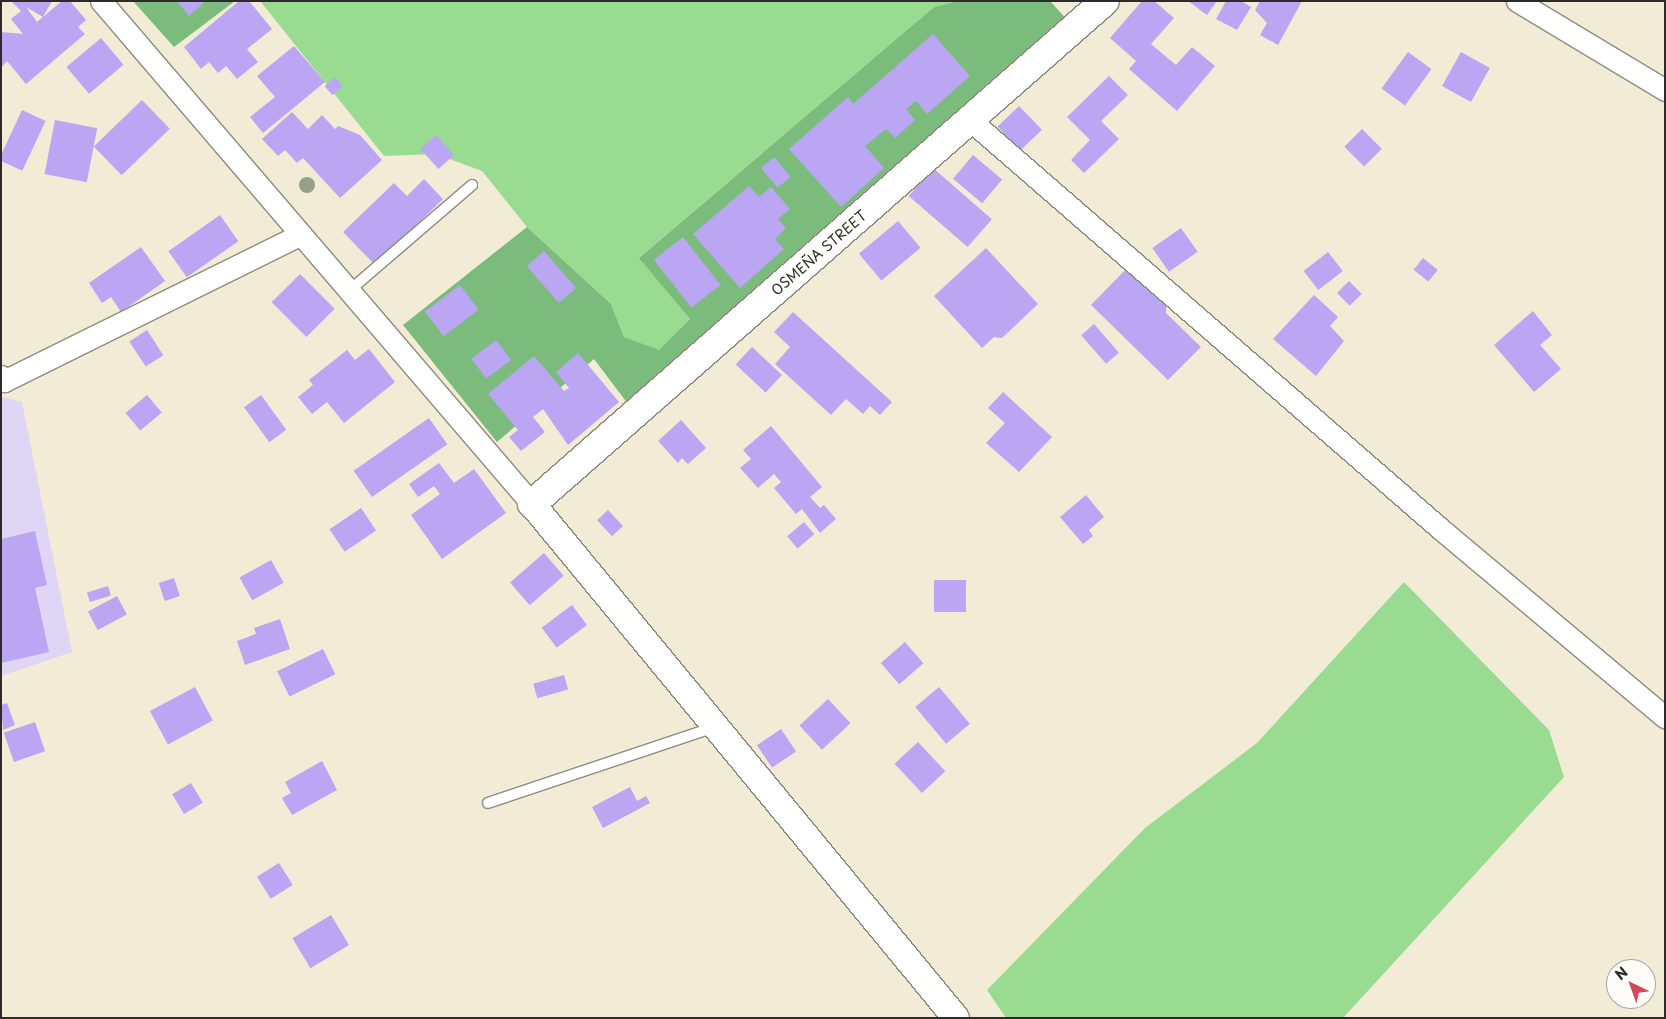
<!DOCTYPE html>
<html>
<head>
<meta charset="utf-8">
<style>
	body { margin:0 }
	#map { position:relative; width:1666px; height:1019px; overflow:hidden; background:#f2ecd6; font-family:"Playpen Sans",sans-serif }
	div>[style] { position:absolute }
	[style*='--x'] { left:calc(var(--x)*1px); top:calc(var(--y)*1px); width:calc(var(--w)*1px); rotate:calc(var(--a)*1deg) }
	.built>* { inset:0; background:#dfd5f5 }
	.green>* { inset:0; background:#9adb92 }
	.forest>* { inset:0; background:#7bbb7c }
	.building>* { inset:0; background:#baa6f2; transform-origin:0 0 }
	.roads { filter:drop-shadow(1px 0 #8e8c80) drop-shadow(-1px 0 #8e8c80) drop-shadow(0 1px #8e8c80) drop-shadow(0 -1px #8e8c80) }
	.service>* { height:10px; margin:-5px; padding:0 5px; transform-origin:5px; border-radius:5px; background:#fff }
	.minor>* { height:21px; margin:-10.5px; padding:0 10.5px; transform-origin:10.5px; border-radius:10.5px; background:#fff }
	.tertiary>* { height:26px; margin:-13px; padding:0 13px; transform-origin:13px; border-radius:13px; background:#fff }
	.secondary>* { height:28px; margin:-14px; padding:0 14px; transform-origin:14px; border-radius:14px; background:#fff }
	.trees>* { width:16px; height:16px; margin:-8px; border-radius:50%; background:#979f89 }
	span { translate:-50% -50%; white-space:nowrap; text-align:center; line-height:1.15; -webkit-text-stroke:4px #fdfcf7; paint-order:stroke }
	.street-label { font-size:14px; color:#2b2b2b }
	.frame { position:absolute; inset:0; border:2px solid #2b2b2b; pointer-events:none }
	.north { position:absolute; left:1606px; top:959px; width:50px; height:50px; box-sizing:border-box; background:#fdfcf7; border:1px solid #a9a8a5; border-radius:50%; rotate:318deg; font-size:14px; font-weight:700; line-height:20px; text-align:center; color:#2b2b2b }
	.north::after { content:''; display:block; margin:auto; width:18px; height:22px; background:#d1495b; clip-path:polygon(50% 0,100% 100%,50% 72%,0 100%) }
</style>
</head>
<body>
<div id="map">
	<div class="built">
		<div style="clip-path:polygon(1px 397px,22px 402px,72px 652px,1px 676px)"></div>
	</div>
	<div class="green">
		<div style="clip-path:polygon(260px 1px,958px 1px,934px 7px,640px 257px,690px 319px,659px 351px,624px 337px,611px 304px,527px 227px,482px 171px,436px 154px,384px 156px)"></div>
		<div style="clip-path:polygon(1404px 582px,1549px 730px,1564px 777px,1343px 1018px,1006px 1018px,987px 990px,1145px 828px,1257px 743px)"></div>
	</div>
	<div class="forest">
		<div style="clip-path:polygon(133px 1px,235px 1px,174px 47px)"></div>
		<div style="clip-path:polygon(958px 1px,1050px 1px,1072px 25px,628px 404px,594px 359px,497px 442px,403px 325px,527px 227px,611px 304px,624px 337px,659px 350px,690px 319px,639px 258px,934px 7px)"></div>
	</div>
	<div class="building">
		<div style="clip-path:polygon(11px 1px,52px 1px,43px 17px,26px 7px,37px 22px,62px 1px,70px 1px,86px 20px,78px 27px,85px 34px,26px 84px,7px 61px,1px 68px,1px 32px,23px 34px,11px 19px,21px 11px)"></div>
		<div style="clip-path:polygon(177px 1px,206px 1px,189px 16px)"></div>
		<div style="clip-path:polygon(239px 1px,249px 1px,272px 29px,247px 49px,258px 62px,237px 79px,226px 66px,218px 73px,209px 62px,201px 69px,184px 47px)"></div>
		<div style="clip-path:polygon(1142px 1px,1154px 1px,1174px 18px,1151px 44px,1176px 65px,1192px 47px,1215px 66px,1177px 111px,1129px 69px,1136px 61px,1110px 38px)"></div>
		<div style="clip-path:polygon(1188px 1px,1217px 1px,1207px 15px)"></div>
		<div style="clip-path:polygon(1226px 1px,1241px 1px,1251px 7px,1237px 30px,1216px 19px)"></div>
		<div style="clip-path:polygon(1260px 1px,1302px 1px,1278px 45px,1260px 35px,1267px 23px,1255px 10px)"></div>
		<div style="clip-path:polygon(933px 34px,970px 76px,927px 114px,916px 101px,906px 109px,915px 120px,895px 138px,886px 129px,865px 146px,884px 168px,841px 207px,789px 149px,848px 97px,853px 104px)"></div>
		<div style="left:101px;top:38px;width:35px;height:45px;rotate:50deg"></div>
		<div style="clip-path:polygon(294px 46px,325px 82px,263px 133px,250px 117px,275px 97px,257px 76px)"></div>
		<div style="left:1408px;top:52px;width:29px;height:45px;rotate:36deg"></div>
		<div style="left:1461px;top:52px;width:33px;height:39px;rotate:29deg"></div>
		<div style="clip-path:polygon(1109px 76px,1128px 95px,1101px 121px,1119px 139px,1084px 173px,1071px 160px,1090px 140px,1067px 117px)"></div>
		<div style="left:335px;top:77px;width:12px;height:14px;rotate:48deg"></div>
		<div style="left:142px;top:100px;width:40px;height:67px;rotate:46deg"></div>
		<div style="left:1019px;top:106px;width:33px;height:30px;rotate:46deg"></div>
		<div style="left:22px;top:110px;width:26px;height:55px;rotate:25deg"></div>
		<div style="clip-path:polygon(292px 112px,308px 129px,322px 115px,335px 129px,338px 126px,360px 135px,382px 160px,340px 198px,303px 158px,297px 163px,285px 150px,278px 156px,262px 139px)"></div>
		<div style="left:55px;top:120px;width:43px;height:55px;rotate:11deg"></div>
		<div style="left:1362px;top:129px;width:28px;height:25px;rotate:45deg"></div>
		<div style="left:436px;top:135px;width:27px;height:21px;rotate:48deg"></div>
		<div style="left:973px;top:155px;width:38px;height:31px;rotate:40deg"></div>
		<div style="left:774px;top:157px;width:26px;height:17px;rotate:50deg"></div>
		<div style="left:933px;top:168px;width:78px;height:37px;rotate:41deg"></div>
		<div style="clip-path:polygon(424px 179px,443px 199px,375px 265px,343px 232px,394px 183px,407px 196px)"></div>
		<div style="clip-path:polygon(749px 186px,759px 197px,771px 187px,790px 209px,778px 219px,786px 228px,775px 239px,784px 249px,740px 288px,693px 234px)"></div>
		<div style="left:220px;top:215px;width:32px;height:63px;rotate:55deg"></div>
		<div style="left:898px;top:221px;width:35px;height:51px;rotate:50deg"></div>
		<div style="left:1181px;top:228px;width:29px;height:35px;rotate:55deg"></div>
		<div style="left:683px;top:237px;width:61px;height:37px;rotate:52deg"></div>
		<div style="clip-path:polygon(141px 247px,165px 281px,121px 312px,111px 297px,102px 303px,89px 283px)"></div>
		<div style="clip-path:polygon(986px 248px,1038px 304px,1002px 338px,994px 337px,982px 348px,934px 296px)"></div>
		<div style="left:544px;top:251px;width:49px;height:23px;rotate:49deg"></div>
		<div style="left:1328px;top:252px;width:24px;height:31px;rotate:52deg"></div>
		<div style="left:1423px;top:258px;width:19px;height:15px;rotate:39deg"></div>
		<div style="clip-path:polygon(1128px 267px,1166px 304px,1166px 313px,1201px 347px,1168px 380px,1091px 305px)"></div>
		<div style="left:300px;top:274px;width:49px;height:40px;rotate:45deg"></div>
		<div style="left:1349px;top:281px;width:18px;height:17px;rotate:45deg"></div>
		<div style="left:460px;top:285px;width:31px;height:44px;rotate:53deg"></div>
		<div style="clip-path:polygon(1314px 295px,1338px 317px,1330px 326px,1344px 341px,1316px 376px,1273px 339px)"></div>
		<div style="clip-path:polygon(1533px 311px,1552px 335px,1540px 345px,1561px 369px,1534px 392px,1494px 345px)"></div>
		<div style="clip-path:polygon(793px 312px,892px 402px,880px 415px,870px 406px,863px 414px,846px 399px,831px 415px,775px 364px,790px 347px,774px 332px)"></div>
		<div style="left:1094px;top:324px;width:38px;height:17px;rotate:49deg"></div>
		<div style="left:147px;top:330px;width:30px;height:21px;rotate:57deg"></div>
		<div style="left:496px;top:340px;width:25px;height:31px;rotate:53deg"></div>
		<div style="left:752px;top:347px;width:41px;height:24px;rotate:43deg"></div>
		<div style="clip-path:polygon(369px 349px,395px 382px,344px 423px,327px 402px,312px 414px,298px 397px,313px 385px,309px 380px,347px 350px,355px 360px)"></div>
		<div style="clip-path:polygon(578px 353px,619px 402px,568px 445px,543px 409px,533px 417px,545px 432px,521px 451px,509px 437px,518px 430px,488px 394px,534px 356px,564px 391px,569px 388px,556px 372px)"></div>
		<div style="clip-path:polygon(1003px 392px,1052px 437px,1019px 472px,986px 443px,1005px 423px,988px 408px)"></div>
		<div style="left:147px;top:395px;width:23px;height:28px;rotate:50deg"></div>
		<div style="left:261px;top:395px;width:43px;height:21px;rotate:54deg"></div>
		<div style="left:429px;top:418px;width:32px;height:92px;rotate:55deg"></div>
		<div style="clip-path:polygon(681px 420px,706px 448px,688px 464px,682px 458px,678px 463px,658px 441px)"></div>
		<div style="clip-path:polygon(771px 426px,822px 487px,810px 497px,820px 508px,824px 505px,836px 519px,820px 533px,802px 509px,796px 514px,774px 488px,781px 482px,774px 474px,758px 488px,740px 468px,751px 459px,743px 450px)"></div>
		<div style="clip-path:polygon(439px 463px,454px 483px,474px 469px,506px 513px,442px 559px,411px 515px,440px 494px,434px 486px,418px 497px,409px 484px)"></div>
		<div style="clip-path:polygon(1086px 495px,1104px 517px,1089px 530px,1093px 536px,1083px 544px,1060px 517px)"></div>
		<div style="left:361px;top:508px;width:27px;height:38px;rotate:56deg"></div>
		<div style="left:608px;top:510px;width:22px;height:15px;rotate:47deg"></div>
		<div style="left:804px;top:522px;width:16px;height:22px;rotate:50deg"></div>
		<div style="clip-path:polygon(35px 531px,47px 585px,35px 588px,49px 652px,1px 663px,1px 539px)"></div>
		<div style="left:544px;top:553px;width:30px;height:45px;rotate:49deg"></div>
		<div style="left:271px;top:560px;width:26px;height:36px;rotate:61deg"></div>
		<div style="left:174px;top:578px;width:19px;height:16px;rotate:72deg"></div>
		<div style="left:934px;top:580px;width:32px;height:32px"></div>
		<div style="left:108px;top:586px;width:10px;height:22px;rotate:73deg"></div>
		<div style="left:117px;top:596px;width:21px;height:33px;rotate:62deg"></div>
		<div style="left:572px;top:605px;width:25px;height:38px;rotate:53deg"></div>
		<div style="clip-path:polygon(280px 619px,290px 649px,245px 665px,237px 641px,256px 634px,254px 628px)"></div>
		<div style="left:905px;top:642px;width:28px;height:32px;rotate:49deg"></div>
		<div style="left:323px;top:649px;width:28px;height:51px;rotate:64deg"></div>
		<div style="left:564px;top:675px;width:15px;height:32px;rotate:74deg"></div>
		<div style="left:195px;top:687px;width:38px;height:51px;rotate:62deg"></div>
		<div style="left:939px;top:687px;width:48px;height:31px;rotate:50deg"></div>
		<div style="left:828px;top:699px;width:33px;height:39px;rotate:47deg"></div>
		<div style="clip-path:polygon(7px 703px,15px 725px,3px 730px,1px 705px)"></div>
		<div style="left:35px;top:722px;width:31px;height:33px;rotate:71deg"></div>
		<div style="left:781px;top:729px;width:27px;height:29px;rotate:56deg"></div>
		<div style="left:918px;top:742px;width:40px;height:32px;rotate:47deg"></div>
		<div style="clip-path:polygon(322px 761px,337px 790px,292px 815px,282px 798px,291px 793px,285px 782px)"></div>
		<div style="left:191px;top:783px;width:23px;height:22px;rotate:59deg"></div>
		<div style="clip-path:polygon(630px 787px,637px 801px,646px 796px,650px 803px,603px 828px,592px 807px)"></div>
		<div style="left:279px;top:863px;width:26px;height:26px;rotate:58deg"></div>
		<div style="left:331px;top:915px;width:35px;height:45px;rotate:59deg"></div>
	</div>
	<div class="roads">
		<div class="service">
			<div style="--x:350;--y:290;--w:161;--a:-40.7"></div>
			<div style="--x:488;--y:803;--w:239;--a:-18.5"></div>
		</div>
		<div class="minor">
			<div style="--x:101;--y:1;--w:662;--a:49.41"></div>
			<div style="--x:1517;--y:1;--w:173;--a:31"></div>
			<div style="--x:970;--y:120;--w:627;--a:40.99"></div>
			<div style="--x:1443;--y:531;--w:290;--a:40"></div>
			<div style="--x:1;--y:376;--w:6;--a:59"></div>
			<div style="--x:4;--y:381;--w:331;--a:-26.3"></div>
		</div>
		<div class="tertiary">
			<div style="--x:532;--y:504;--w:666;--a:50.48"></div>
		</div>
		<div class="secondary">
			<div style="--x:532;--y:504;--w:762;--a:-41.28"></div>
		</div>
	</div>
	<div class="trees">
		<div style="left:307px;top:185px"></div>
	</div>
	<div class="street-label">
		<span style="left:819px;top:253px;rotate:-41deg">OSMEÑA STREET</span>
	</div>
	<div class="frame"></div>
	<div class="north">N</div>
</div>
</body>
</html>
